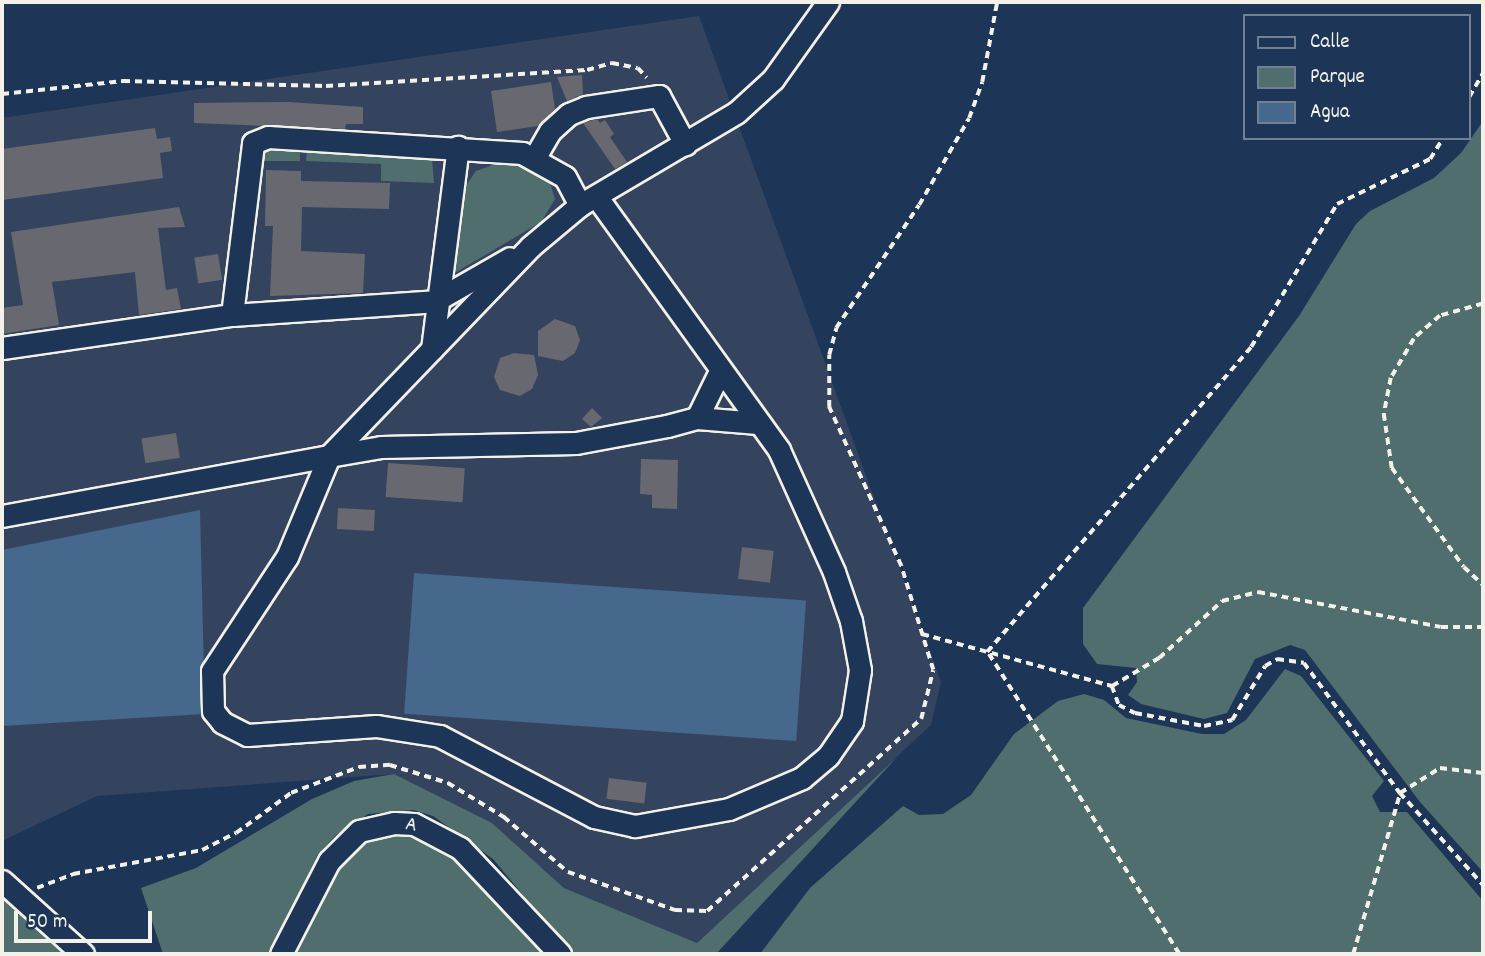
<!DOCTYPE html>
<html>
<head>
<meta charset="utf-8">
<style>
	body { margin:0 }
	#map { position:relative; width:1485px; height:956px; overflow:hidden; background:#1d3557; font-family:Dekko,sans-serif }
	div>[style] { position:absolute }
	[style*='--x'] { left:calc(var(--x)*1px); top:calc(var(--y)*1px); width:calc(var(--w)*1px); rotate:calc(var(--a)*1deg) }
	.built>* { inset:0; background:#34445f }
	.green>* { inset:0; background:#506e6d; transform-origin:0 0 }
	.water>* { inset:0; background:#45688c; transform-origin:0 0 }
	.building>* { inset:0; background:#686871; transform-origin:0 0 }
	.path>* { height:3.5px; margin-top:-1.75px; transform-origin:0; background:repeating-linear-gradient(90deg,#f4f1e8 0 7px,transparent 0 12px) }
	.roads { filter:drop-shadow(2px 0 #f4f1e8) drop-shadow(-2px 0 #f4f1e8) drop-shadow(0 2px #f4f1e8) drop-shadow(0 -2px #f4f1e8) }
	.minor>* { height:21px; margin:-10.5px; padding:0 10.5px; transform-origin:10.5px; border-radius:10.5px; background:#1d3557 }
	span { translate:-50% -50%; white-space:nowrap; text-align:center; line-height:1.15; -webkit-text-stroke:5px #1d3557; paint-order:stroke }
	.street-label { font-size:21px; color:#f4f1e8 }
	.frame { position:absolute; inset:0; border:4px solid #f4f1e8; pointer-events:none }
	.legend { position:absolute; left:1243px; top:14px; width:228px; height:126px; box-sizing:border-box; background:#1d3557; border:2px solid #738091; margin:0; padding:9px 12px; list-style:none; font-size:21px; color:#f4f1e8 }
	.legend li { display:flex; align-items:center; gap:14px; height:35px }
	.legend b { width:35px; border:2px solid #738091 }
	.scale { position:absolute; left:14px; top:911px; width:138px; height:32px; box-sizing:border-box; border:4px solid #f4f1e8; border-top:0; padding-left:9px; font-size:21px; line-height:24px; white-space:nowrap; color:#f4f1e8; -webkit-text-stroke:5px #1d3557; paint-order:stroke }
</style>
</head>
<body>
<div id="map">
	<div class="built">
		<div style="clip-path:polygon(699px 16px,941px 682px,931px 725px,697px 943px,564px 888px,492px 823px,394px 774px,97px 796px,2px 841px,2px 118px)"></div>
	</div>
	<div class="green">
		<div style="clip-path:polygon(1483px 121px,1483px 872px,1420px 802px,1305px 650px,1290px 645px,1255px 659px,1227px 713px,1204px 719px,1141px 704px,1128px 695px,1137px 682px,1136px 668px,1097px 664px,1083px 644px,1083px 608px,1299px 316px,1356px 224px,1370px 211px,1434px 178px,1461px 153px)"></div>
		<div style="left:259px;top:151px;width:41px;height:10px"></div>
		<div style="clip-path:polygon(307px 152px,432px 158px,434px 183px,381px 181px,381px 164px,306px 161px)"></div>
		<div style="clip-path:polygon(501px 162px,539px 172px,550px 183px,555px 199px,541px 222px,453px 274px,454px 203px,476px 171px)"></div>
		<div style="clip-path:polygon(1285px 669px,1301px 676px,1384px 781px,1372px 796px,1380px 812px,1407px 812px,1483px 901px,1483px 954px,760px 954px,810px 888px,903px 806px,919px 815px,943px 814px,971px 795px,1014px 734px,1058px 701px,1084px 694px,1104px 700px,1126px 718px,1202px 734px,1224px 734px,1246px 720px)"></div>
		<div style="clip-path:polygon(897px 757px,716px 954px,572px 954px,493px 859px,433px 816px,413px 810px,368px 814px,335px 836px,318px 854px,270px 954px,163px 954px,141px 888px,196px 868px,312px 799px,354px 781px,394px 774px,492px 823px,564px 888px,697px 943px)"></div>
		<div style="clip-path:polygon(394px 833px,426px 840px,454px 857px,548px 954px,294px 954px,320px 897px,353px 850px,366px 839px)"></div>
		<div style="clip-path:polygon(2px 891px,69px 954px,2px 954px)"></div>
	</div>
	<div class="water">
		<div style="clip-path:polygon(200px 510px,205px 714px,2px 726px,2px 550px)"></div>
		<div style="left:414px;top:573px;width:393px;height:141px;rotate:4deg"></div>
	</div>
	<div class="building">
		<div style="clip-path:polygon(582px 75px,583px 94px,567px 101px,557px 77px)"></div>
		<div style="clip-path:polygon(551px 82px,555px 109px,538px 126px,497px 132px,491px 91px)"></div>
		<div style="clip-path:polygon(289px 102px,363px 107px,363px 124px,346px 124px,345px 129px,194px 123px,194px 103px)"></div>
		<div style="clip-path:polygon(597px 119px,600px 123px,605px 120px,614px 134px,610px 137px,627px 162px,615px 169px,583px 123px)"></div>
		<div style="clip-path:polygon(155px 128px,157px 139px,170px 137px,172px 151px,160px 153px,163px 178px,2px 200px,2px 149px)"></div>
		<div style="clip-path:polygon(266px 170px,301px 171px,301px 181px,390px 183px,389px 209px,302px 207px,301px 251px,365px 254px,363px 293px,270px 296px,273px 226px,265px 226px)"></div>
		<div style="clip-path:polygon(179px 207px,185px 227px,158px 228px,166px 290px,177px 288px,181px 309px,139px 315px,135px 272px,52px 282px,59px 325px,2px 334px,2px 308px,23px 305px,11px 232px)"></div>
		<div style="left:218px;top:254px;width:26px;height:24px;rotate:81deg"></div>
		<div style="clip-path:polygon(555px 319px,575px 326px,580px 340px,575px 353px,563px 361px,538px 356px,538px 331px)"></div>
		<div style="clip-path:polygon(514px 353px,534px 355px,538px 375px,532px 389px,520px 396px,500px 390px,494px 377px,500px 358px)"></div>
		<div style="clip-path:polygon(592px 408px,602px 418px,591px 427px,582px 419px)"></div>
		<div style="left:176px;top:433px;width:25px;height:35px;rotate:81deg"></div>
		<div style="clip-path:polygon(641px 459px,678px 460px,677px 509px,652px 508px,652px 495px,640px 494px)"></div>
		<div style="left:388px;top:463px;width:77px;height:34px;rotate:4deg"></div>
		<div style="left:338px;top:508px;width:37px;height:21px;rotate:3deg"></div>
		<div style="left:742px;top:547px;width:32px;height:32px;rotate:7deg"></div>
		<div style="left:609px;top:778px;width:38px;height:21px;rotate:7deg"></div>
	</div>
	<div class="path">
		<div style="--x:2;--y:94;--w:122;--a:-6.1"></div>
		<div style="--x:123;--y:81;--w:203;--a:1.4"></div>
		<div style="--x:326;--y:86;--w:261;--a:-3.5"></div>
		<div style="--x:587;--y:70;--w:26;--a:-16"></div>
		<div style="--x:612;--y:63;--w:26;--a:11"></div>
		<div style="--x:638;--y:68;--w:13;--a:48"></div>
		<div style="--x:1469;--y:97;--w:28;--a:-60"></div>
		<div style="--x:1483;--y:304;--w:45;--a:164.4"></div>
		<div style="--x:1440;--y:316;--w:35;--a:139"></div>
		<div style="--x:1414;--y:339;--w:45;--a:120.5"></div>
		<div style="--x:1391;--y:378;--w:37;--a:101"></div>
		<div style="--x:1384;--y:414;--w:55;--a:81.6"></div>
		<div style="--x:1392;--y:468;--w:122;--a:54"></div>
		<div style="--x:1464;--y:567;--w:26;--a:43"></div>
		<div style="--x:922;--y:634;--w:197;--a:15.3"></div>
		<div style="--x:1112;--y:686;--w:20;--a:70"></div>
		<div style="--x:1119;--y:705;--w:18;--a:27"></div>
		<div style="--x:1135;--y:713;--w:70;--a:10.7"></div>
		<div style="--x:1204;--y:726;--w:29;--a:-12"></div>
		<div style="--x:1232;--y:720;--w:63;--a:-58.6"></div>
		<div style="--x:1265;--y:666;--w:14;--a:-30"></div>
		<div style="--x:1277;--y:659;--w:27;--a:8"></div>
		<div style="--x:1304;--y:663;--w:162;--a:53.6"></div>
		<div style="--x:1400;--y:793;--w:124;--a:47.9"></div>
		<div style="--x:1112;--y:686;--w:55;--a:-30.8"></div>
		<div style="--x:1159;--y:658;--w:85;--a:-42.1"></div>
		<div style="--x:1222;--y:601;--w:37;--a:-14"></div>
		<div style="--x:1258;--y:592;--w:186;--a:10.8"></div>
		<div style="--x:1441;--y:627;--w:42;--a:0"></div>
		<div style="--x:37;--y:888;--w:39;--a:-21"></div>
		<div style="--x:73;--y:874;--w:131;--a:-10.5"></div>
		<div style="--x:202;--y:850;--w:38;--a:-27"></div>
		<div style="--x:236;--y:833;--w:68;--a:-36"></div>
		<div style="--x:291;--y:793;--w:73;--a:-20.9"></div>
		<div style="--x:359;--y:767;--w:31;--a:-4"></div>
		<div style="--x:390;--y:765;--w:61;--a:17.2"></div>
		<div style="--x:448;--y:783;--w:66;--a:31.3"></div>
		<div style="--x:504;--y:817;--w:84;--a:40.7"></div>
		<div style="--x:568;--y:872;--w:114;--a:19.6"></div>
		<div style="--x:675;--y:910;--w:32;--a:2"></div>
		<div style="--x:707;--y:911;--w:288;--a:-41.9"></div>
		<div style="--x:921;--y:719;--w:50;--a:-76.2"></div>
		<div style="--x:933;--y:670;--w:109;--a:-107.1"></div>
		<div style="--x:901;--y:566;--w:175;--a:-114.4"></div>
		<div style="--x:829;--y:407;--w:52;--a:-90"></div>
		<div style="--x:829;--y:355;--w:28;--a:-75"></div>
		<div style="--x:836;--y:328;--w:148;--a:-56"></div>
		<div style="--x:919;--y:205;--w:100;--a:-60.1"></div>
		<div style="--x:969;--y:118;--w:38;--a:-70"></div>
		<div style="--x:982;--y:82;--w:81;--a:-79.4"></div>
		<div style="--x:1179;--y:954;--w:358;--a:-122.4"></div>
		<div style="--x:987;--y:652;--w:403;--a:-49.1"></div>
		<div style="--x:1251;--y:347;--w:167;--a:-59"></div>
		<div style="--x:1337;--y:204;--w:103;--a:-25.8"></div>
		<div style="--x:1430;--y:159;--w:25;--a:-58"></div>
		<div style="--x:1353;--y:954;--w:168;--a:-73.7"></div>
		<div style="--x:1400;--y:793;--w:47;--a:-32"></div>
		<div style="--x:1440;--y:768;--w:43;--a:6.6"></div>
	</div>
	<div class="roads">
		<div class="minor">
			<div style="--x:535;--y:157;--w:30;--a:-60"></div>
			<div style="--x:550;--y:131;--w:25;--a:-42"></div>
			<div style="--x:569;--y:114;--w:18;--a:-22"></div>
			<div style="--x:586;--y:107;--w:74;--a:-8.6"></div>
			<div style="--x:659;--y:96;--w:55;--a:61.6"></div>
			<div style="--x:596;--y:196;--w:313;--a:54.2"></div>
			<div style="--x:779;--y:450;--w:134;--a:65.7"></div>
			<div style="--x:834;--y:572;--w:52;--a:70.9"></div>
			<div style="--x:851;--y:621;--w:50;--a:79.6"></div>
			<div style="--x:860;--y:670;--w:52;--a:98.9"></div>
			<div style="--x:852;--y:721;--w:42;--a:124.4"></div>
			<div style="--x:828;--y:756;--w:34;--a:140"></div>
			<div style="--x:802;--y:778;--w:79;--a:157"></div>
			<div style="--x:729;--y:809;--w:96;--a:169.7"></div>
			<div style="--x:635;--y:826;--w:42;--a:-167.6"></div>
			<div style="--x:594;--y:817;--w:174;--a:-152.3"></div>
			<div style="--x:440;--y:736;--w:65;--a:-171.1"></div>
			<div style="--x:376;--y:726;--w:129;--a:176"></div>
			<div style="--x:247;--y:735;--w:28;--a:-153"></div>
			<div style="--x:222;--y:722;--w:14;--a:-129"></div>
			<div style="--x:213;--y:711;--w:40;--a:-91.4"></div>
			<div style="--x:212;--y:671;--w:136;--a:-56.7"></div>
			<div style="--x:287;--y:557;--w:109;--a:-67.4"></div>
			<div style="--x:329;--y:456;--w:53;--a:-9.8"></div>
			<div style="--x:381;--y:447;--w:195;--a:-1.2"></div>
			<div style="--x:576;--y:443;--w:93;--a:-10.6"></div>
			<div style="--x:667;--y:426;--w:31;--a:-15"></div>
			<div style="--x:697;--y:418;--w:52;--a:-63.9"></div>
			<div style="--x:232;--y:315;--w:173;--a:-83"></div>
			<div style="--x:253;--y:143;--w:16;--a:-22"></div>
			<div style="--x:268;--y:137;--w:255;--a:3.6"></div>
			<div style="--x:522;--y:153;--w:49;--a:29.2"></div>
			<div style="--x:565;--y:177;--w:32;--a:62"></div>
			<div style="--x:2;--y:348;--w:232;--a:-8.2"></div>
			<div style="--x:232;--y:315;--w:203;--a:-3.9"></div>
			<div style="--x:435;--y:301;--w:86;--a:-29.8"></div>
			<div style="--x:432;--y:349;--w:204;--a:-82.7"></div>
			<div style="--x:697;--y:418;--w:61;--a:4.7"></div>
			<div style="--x:2;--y:516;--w:332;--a:-10.4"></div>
			<div style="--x:329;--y:456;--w:291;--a:-46.1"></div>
			<div style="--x:531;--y:246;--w:64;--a:-39.9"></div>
			<div style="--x:580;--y:205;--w:182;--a:-30.6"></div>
			<div style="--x:737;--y:112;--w:49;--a:-42.5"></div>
			<div style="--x:773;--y:79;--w:95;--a:-54.5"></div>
			<div style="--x:2;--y:881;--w:109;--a:42"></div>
			<div style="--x:281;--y:954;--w:105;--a:-62.7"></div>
			<div style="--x:329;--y:861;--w:42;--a:-45"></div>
			<div style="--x:359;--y:831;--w:36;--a:-13"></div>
			<div style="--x:394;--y:823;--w:20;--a:3"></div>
			<div style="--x:414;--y:824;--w:52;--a:27.6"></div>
			<div style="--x:460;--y:848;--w:146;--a:46.7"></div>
		</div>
	</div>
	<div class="street-label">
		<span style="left:411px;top:826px;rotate:10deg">A</span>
	</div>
	<div class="frame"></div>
	<ul class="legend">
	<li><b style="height:9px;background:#1d3557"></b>Calle</li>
	<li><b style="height:19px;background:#506e6d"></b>Parque</li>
	<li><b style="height:19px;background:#45688c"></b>Agua</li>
	</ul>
	<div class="scale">50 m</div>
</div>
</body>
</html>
